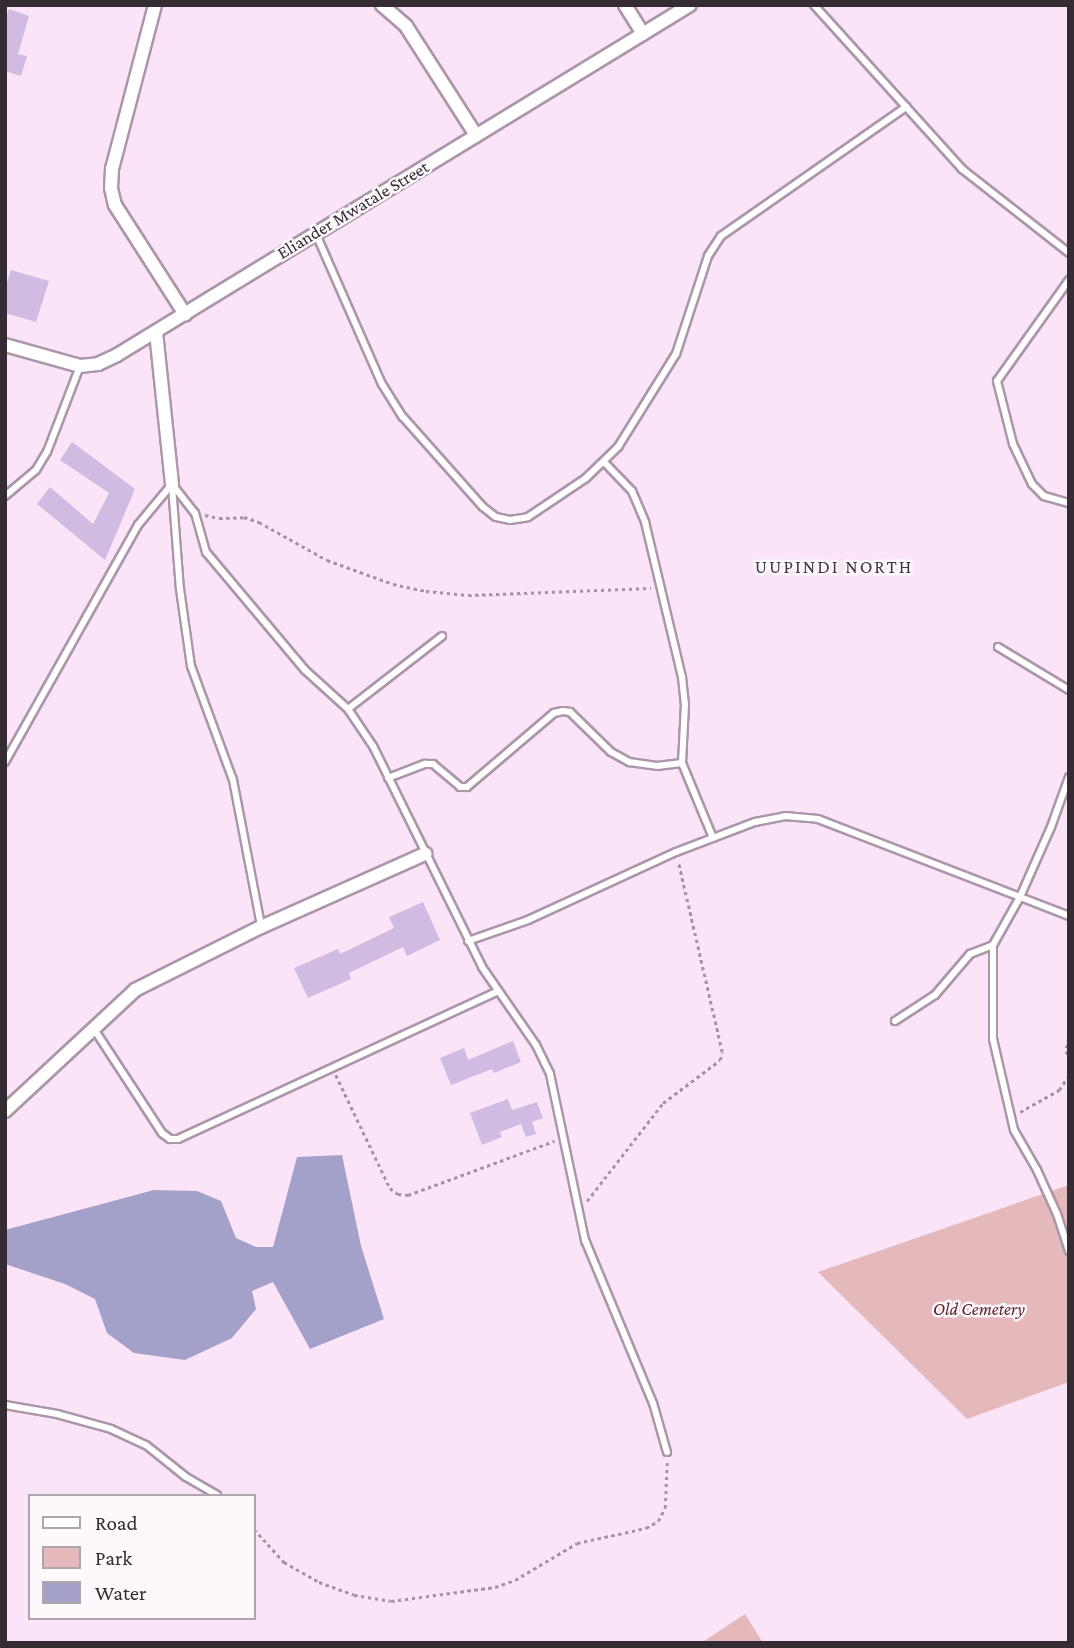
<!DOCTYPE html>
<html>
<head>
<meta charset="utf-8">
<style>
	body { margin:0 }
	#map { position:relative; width:1074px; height:1648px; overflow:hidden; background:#fbe4f8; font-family:"Crimson Pro",serif }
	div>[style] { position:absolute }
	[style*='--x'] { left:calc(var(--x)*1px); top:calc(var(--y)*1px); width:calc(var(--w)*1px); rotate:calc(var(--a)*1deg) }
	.green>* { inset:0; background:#e5b9bb }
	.water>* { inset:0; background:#a3a1ca }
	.building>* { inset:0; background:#d0bbe3 }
	.path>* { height:2.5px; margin-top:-1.25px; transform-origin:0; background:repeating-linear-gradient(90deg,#a493a2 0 3.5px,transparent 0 7px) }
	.roads { filter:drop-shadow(2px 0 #ac96a9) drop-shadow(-2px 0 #ac96a9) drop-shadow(0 2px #ac96a9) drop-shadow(0 -2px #ac96a9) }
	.lane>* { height:6px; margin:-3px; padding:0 3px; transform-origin:3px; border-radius:3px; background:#fff }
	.street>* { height:12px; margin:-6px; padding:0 6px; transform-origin:6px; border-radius:6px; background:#fff }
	span { translate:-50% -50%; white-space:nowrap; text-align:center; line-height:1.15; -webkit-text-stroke:5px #fcf8fc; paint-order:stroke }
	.street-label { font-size:18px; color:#342b33 }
	.park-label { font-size:18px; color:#5e212a; font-style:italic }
	.neighbourhood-label { font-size:19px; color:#493646; letter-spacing:2px }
	.frame { position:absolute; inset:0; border:7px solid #342b33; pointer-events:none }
	.legend { position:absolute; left:28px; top:1494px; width:228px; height:126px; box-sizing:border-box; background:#fcf8fc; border:2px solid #aca6ac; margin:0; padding:9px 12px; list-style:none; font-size:21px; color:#342b33 }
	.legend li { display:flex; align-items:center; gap:14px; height:35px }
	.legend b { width:35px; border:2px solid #aca6ac }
</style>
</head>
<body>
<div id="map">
	<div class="green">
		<div style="clip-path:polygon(1069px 1185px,1069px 1382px,967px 1419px,818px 1272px)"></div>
		<div style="clip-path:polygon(745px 1614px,763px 1643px,701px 1643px)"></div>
	</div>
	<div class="water">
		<div style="clip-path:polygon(342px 1155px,361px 1246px,384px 1319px,310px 1349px,273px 1282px,252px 1291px,256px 1309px,232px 1338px,185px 1360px,134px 1353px,107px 1333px,95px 1299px,65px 1284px,5px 1264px,5px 1230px,154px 1190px,197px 1191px,221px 1201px,236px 1238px,256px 1247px,273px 1247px,297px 1157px)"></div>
	</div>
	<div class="building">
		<div style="clip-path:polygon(9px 9px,29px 16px,18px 54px,27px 56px,21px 76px,5px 71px,5px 20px)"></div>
		<div style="clip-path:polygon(11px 270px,49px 281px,36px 322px,5px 313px,5px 289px)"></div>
		<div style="clip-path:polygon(72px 442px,135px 489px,105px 560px,37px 504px,50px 487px,93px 524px,109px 493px,60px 460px)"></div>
		<div style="clip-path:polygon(423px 902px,440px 940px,407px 956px,403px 947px,349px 973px,351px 979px,308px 998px,294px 968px,338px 949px,340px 954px,394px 928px,389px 917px)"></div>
		<div style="clip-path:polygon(513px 1041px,521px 1062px,494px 1073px,492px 1069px,451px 1085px,440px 1058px,464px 1048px,468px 1060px)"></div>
		<div style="clip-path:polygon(508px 1099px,512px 1110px,537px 1102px,543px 1118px,532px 1122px,536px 1134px,526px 1137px,521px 1124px,500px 1132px,502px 1137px,482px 1145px,470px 1113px)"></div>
	</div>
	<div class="path">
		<div style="--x:205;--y:515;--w:14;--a:12"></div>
		<div style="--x:219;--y:518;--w:25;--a:-2"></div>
		<div style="--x:244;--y:517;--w:16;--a:18"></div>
		<div style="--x:259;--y:522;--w:78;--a:29.2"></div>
		<div style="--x:327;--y:560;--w:70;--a:20"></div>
		<div style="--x:393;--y:584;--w:34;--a:12"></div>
		<div style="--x:426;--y:591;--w:42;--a:5.4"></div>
		<div style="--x:468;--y:595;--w:183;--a:-2.2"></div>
		<div style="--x:1069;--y:1038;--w:13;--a:103"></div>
		<div style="--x:1066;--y:1051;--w:6;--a:59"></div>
		<div style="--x:336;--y:1075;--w:125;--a:64.5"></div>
		<div style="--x:390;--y:1188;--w:10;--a:37"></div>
		<div style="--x:398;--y:1194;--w:10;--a:6"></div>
		<div style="--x:408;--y:1195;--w:156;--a:-20.3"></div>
		<div style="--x:1020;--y:1112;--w:45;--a:-29.4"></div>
		<div style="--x:1059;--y:1090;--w:18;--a:-56"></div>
		<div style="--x:587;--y:1201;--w:124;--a:-52.2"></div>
		<div style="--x:663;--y:1103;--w:71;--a:-37"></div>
		<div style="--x:720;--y:1060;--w:8;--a:-76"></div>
		<div style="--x:722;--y:1052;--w:195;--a:-103"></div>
		<div style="--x:254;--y:1529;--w:45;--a:47.7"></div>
		<div style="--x:284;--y:1562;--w:40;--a:29.7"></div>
		<div style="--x:319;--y:1582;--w:37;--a:20"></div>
		<div style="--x:354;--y:1595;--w:37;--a:9"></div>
		<div style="--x:391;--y:1601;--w:105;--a:-7.7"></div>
		<div style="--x:495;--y:1587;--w:21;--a:-19"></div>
		<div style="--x:515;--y:1580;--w:72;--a:-30.8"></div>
		<div style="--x:577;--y:1543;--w:71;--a:-12.3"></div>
		<div style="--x:646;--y:1528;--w:14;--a:-30"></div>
		<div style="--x:658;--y:1521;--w:15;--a:-62"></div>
		<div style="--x:665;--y:1508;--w:46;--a:-87.5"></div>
	</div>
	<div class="roads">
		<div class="lane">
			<div style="--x:814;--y:5;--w:221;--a:47.9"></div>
			<div style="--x:962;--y:169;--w:136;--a:38.1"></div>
			<div style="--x:316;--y:234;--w:164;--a:66.3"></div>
			<div style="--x:382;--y:384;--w:39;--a:58"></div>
			<div style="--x:403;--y:417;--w:120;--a:48.4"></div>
			<div style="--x:483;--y:507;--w:16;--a:38"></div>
			<div style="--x:496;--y:517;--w:14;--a:12"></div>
			<div style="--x:510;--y:520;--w:18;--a:-9"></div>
			<div style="--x:528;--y:517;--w:70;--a:-33.9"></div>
			<div style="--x:586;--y:478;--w:45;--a:-44.1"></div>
			<div style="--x:618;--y:447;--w:110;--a:-58.1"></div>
			<div style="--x:676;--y:354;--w:103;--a:-71.9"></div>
			<div style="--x:708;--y:256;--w:24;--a:-57"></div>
			<div style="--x:721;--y:236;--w:226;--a:-34.9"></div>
			<div style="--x:1069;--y:280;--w:124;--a:125.5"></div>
			<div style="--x:997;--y:381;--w:65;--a:75.7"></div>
			<div style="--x:1013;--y:444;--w:44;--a:64.6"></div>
			<div style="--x:1032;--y:484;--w:17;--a:45"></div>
			<div style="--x:1044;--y:496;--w:26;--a:16"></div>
			<div style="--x:605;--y:463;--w:39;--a:46"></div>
			<div style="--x:632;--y:491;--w:34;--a:67"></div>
			<div style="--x:645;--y:522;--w:159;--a:76.6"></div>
			<div style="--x:682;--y:677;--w:27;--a:84"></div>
			<div style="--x:685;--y:704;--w:59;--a:92.9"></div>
			<div style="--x:682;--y:763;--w:81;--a:67.5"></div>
			<div style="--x:172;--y:484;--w:37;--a:52"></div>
			<div style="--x:195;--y:513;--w:41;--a:74.2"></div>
			<div style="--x:206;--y:552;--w:154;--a:50"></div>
			<div style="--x:305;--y:670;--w:58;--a:42.2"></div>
			<div style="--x:348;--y:709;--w:45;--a:56"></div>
			<div style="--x:373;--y:746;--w:246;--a:63.7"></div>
			<div style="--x:482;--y:967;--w:95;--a:55.3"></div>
			<div style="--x:536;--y:1045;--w:32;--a:64"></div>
			<div style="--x:550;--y:1074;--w:170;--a:78.1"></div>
			<div style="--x:585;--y:1240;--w:177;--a:67.4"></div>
			<div style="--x:653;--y:1403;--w:51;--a:74.1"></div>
			<div style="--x:172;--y:486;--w:103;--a:85.6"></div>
			<div style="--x:180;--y:589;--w:78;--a:81.9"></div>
			<div style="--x:191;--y:666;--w:121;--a:69.8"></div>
			<div style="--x:233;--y:780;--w:149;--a:79.1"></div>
			<div style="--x:5;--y:496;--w:40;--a:-40"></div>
			<div style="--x:36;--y:470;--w:21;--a:-59"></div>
			<div style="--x:47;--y:452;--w:92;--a:-69"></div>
			<div style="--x:998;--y:647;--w:83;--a:31.2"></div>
			<div style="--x:348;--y:709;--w:119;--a:-37.8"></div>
			<div style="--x:5;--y:762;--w:272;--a:-60.7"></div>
			<div style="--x:138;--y:525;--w:53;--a:-50.3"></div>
			<div style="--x:1069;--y:777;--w:53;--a:109.8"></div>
			<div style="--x:1051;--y:827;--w:77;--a:113.9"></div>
			<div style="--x:1020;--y:897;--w:55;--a:119.4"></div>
			<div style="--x:993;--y:945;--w:94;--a:90"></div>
			<div style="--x:993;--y:1039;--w:93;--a:77"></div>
			<div style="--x:1014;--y:1130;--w:46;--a:60.1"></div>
			<div style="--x:1037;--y:1170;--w:48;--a:65.6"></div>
			<div style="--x:1057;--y:1214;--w:39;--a:72"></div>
			<div style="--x:388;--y:778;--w:40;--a:-21"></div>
			<div style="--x:425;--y:764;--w:8;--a:0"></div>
			<div style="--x:433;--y:764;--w:35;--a:40"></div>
			<div style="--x:460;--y:787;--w:7;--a:0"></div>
			<div style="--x:467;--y:787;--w:114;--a:-40.4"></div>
			<div style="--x:554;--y:713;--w:9;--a:-13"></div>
			<div style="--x:563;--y:711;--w:7;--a:8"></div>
			<div style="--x:570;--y:712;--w:57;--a:44.3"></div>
			<div style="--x:611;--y:752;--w:21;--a:29"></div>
			<div style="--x:629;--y:762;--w:28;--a:8"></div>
			<div style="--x:657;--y:766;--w:25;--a:-7"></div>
			<div style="--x:468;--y:941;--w:64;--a:-19.3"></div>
			<div style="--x:528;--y:920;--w:163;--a:-24.7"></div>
			<div style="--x:676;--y:852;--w:85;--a:-20.8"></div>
			<div style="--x:755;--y:822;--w:31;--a:-11"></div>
			<div style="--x:785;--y:816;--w:33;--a:5"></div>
			<div style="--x:818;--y:819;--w:269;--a:21.1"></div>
			<div style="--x:895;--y:1021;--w:48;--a:-33"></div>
			<div style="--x:935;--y:995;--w:54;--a:-49.5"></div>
			<div style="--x:970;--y:954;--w:25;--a:-21"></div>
			<div style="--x:94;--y:1029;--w:124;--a:56.8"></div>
			<div style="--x:162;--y:1133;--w:10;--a:37"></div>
			<div style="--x:170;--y:1139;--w:8;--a:0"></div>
			<div style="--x:178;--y:1139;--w:353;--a:-24.8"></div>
			<div style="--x:5;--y:1405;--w:53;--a:9.8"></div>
			<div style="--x:57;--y:1414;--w:56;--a:15.5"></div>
			<div style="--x:111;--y:1429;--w:38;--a:25"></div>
			<div style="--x:146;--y:1445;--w:51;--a:38.7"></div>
			<div style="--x:186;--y:1477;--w:36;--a:30"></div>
		</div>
		<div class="street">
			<div style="--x:155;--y:5;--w:170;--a:104.7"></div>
			<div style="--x:112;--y:169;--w:19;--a:93"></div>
			<div style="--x:111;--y:188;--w:17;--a:77"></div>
			<div style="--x:115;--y:205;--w:130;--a:57.3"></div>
			<div style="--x:382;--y:5;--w:32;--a:41"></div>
			<div style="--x:406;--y:26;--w:130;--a:57.3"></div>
			<div style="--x:625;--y:5;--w:34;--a:58"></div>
			<div style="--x:156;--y:332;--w:153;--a:84"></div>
			<div style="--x:5;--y:345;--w:78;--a:15.6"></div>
			<div style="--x:80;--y:366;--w:18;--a:-6"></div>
			<div style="--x:98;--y:364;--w:21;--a:-25"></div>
			<div style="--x:117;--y:355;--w:671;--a:-31.42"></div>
			<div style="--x:5;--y:1111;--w:178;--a:-42.9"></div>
			<div style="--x:135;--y:990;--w:141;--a:-26.6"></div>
			<div style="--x:261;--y:927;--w:180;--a:-24"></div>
		</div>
	</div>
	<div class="street-label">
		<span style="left:353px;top:210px;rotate:-31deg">Eliander Mwatale Street</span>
	</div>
	<div class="park-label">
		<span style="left:979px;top:1309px">Old Cemetery</span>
	</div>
	<div class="neighbourhood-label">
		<span style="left:834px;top:567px">UUPINDI NORTH</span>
	</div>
	<div class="frame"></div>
	<ul class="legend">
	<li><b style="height:9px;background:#fff"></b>Road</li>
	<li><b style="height:19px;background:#e5b9bb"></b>Park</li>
	<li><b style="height:19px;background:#a3a1ca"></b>Water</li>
	</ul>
</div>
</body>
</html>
